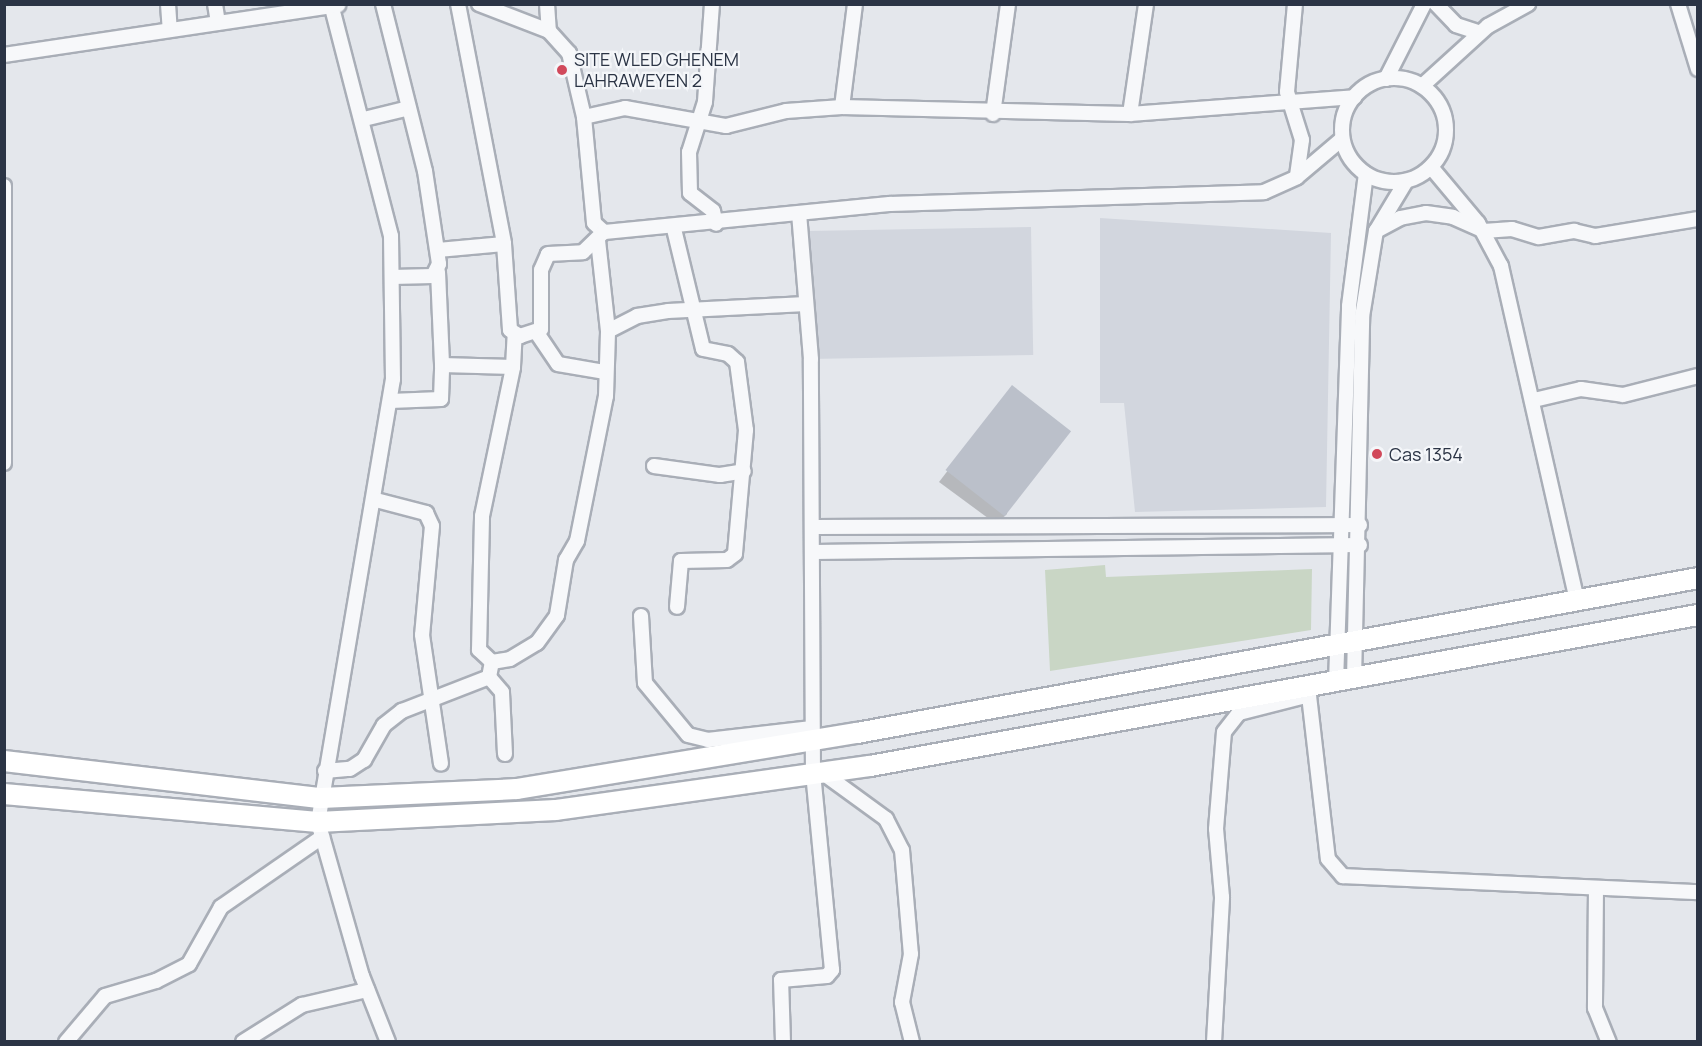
<!DOCTYPE html>
<html>
<head>
<meta charset="utf-8">
<style>
	body { margin:0 }
	#map { position:relative; width:1702px; height:1046px; overflow:hidden; background:#e4e7ec; font-family:Manrope,sans-serif }
	div>[style] { position:absolute }
	[style*='--x'] { left:calc(var(--x)*1px); top:calc(var(--y)*1px); width:calc(var(--w)*1px); rotate:calc(var(--a)*1deg) }
	.built>* { inset:0; background:#d2d6de; transform-origin:0 0 }
	.green>* { inset:0; background:#c9d6c5 }
	.shadow>* { inset:0; background:#0003 }
	.building>* { inset:0; background:#bbc0ca; transform-origin:0 0 }
	.roads { filter:drop-shadow(2px 0 #a9aeb7) drop-shadow(-2px 0 #a9aeb7) drop-shadow(0 2px #a9aeb7) drop-shadow(0 -2px #a9aeb7) }
	.street>* { height:14px; margin:-7px; padding:0 7px; transform-origin:7px; border-radius:7px; background:#f7f8fa }
	.street>.ring { margin:-7px; padding:0; box-sizing:content-box; background:none; border:14px solid #f7f8fa; border-radius:50% }
	.secondary>* { height:20px; margin:-10px; padding:0 10px; transform-origin:10px; border-radius:10px; background:#fff }
	.dots>* { width:16px; height:16px; translate:-50% -50%; box-sizing:border-box; border:3px solid #f4f6f9; border-radius:50% }
	span { translate:-50% -50%; white-space:nowrap; text-align:center; line-height:1.15; -webkit-text-stroke:4.5px #f4f6f9; paint-order:stroke }
	.poi-label { font-size:18px; color:#2b3445 }
	.left { translate:0 -50%; text-align:left }
	.frame { position:absolute; inset:0; border:6px solid #2b3445; pointer-events:none }
</style>
</head>
<body>
<div id="map">
	<div class="built">
		<div style="clip-path:polygon(1100px 218px,1331px 233px,1326px 507px,1135px 512px,1124px 403px,1100px 403px)"></div>
		<div style="left:1031px;top:227px;width:128px;height:224px;rotate:89deg"></div>
	</div>
	<div class="green">
		<div style="clip-path:polygon(1105px 565px,1106px 577px,1312px 569px,1311px 630px,1050px 671px,1045px 570px)"></div>
	</div>
	<div class="shadow">
		<div style="clip-path:polygon(1012px 387px,1007px 514px,996px 524px,939px 482px)"></div>
	</div>
	<div class="building">
		<div style="left:1012px;top:385px;width:75px;height:108px;rotate:38deg"></div>
	</div>
	<div class="roads">
		<div class="street">
			<div style="--x:168;--y:4;--w:26;--a:86"></div>
			<div style="--x:215;--y:4;--w:19;--a:81"></div>
			<div style="--x:331;--y:4;--w:240;--a:75.5"></div>
			<div style="--x:391;--y:236;--w:143;--a:89.2"></div>
			<div style="--x:393;--y:379;--w:449;--a:99.6"></div>
			<div style="--x:318;--y:822;--w:160;--a:74.1"></div>
			<div style="--x:362;--y:976;--w:71;--a:68.5"></div>
			<div style="--x:383;--y:4;--w:172;--a:75.9"></div>
			<div style="--x:425;--y:171;--w:94;--a:81.4"></div>
			<div style="--x:439;--y:264;--w:13;--a:117"></div>
			<div style="--x:433;--y:276;--w:41;--a:178.6"></div>
			<div style="--x:458;--y:4;--w:244;--a:79.1"></div>
			<div style="--x:504;--y:244;--w:86;--a:86"></div>
			<div style="--x:510;--y:330;--w:12;--a:31"></div>
			<div style="--x:520;--y:336;--w:22;--a:-18"></div>
			<div style="--x:541;--y:329;--w:59;--a:-90"></div>
			<div style="--x:541;--y:270;--w:17;--a:-66"></div>
			<div style="--x:548;--y:254;--w:35;--a:-3"></div>
			<div style="--x:583;--y:252;--w:29;--a:-44"></div>
			<div style="--x:479;--y:4;--w:75;--a:21.1"></div>
			<div style="--x:549;--y:31;--w:30;--a:48"></div>
			<div style="--x:569;--y:53;--w:66;--a:76.8"></div>
			<div style="--x:584;--y:117;--w:106;--a:84.6"></div>
			<div style="--x:594;--y:223;--w:13;--a:42"></div>
			<div style="--x:604;--y:232;--w:287;--a:-5.6"></div>
			<div style="--x:890;--y:204;--w:374;--a:-1.8"></div>
			<div style="--x:1264;--y:192;--w:36;--a:-24"></div>
			<div style="--x:1297;--y:177;--w:59;--a:-40.2"></div>
			<div style="--x:547;--y:4;--w:27;--a:86"></div>
			<div style="--x:712;--y:4;--w:98;--a:94.1"></div>
			<div style="--x:705;--y:102;--w:52;--a:107.7"></div>
			<div style="--x:689;--y:152;--w:41;--a:88.6"></div>
			<div style="--x:690;--y:193;--w:29;--a:38"></div>
			<div style="--x:713;--y:211;--w:13;--a:77"></div>
			<div style="--x:1295;--y:4;--w:88;--a:95.2"></div>
			<div style="--x:1287;--y:92;--w:50;--a:72.6"></div>
			<div style="--x:1302;--y:140;--w:37;--a:98"></div>
			<div style="--x:1436;--y:4;--w:29;--a:46"></div>
			<div style="--x:1456;--y:25;--w:25;--a:18"></div>
			<div style="--x:1678;--y:4;--w:68;--a:72.9"></div>
			<div style="--x:4;--y:55;--w:338;--a:-8.5"></div>
			<div class="ring" style="left:1342px;top:78px;width:90px;height:90px"></div>
			<div style="--x:1386;--y:79;--w:84;--a:-63.1"></div>
			<div style="--x:1422;--y:86;--w:89;--a:-42.3"></div>
			<div style="--x:1488;--y:26;--w:46;--a:-28.8"></div>
			<div style="--x:842;--y:107;--w:104;--a:-82.8"></div>
			<div style="--x:993;--y:114;--w:111;--a:-82.2"></div>
			<div style="--x:1130;--y:114;--w:111;--a:-81.7"></div>
			<div style="--x:584;--y:117;--w:42;--a:-12.4"></div>
			<div style="--x:625;--y:108;--w:103;--a:10.1"></div>
			<div style="--x:726;--y:126;--w:62;--a:-14"></div>
			<div style="--x:786;--y:111;--w:56;--a:-4.1"></div>
			<div style="--x:842;--y:107;--w:288;--a:1.4"></div>
			<div style="--x:1130;--y:114;--w:225;--a:-4.3"></div>
			<div style="--x:364;--y:119;--w:46;--a:-13.7"></div>
			<div style="--x:1431;--y:167;--w:73;--a:50"></div>
			<div style="--x:1478;--y:223;--w:49;--a:61.9"></div>
			<div style="--x:1501;--y:266;--w:344;--a:77.2"></div>
			<div style="--x:4;--y:186;--w:277;--a:90"></div>
			<div style="--x:674;--y:229;--w:123;--a:76.4"></div>
			<div style="--x:703;--y:349;--w:25;--a:11"></div>
			<div style="--x:728;--y:354;--w:12;--a:42"></div>
			<div style="--x:737;--y:362;--w:69;--a:82.5"></div>
			<div style="--x:746;--y:430;--w:124;--a:95.1"></div>
			<div style="--x:735;--y:554;--w:10;--a:143"></div>
			<div style="--x:727;--y:560;--w:46;--a:178.8"></div>
			<div style="--x:681;--y:561;--w:46;--a:95"></div>
			<div style="--x:1376;--y:231;--w:27;--a:-28"></div>
			<div style="--x:1400;--y:218;--w:26;--a:-11"></div>
			<div style="--x:1426;--y:213;--w:27;--a:8"></div>
			<div style="--x:1453;--y:217;--w:34;--a:24"></div>
			<div style="--x:1484;--y:231;--w:28;--a:-4"></div>
			<div style="--x:1512;--y:229;--w:28;--a:17"></div>
			<div style="--x:1539;--y:237;--w:36;--a:-10"></div>
			<div style="--x:1574;--y:231;--w:22;--a:13"></div>
			<div style="--x:1595;--y:236;--w:104;--a:-9.4"></div>
			<div style="--x:438;--y:250;--w:66;--a:-5.2"></div>
			<div style="--x:438;--y:272;--w:93;--a:87.5"></div>
			<div style="--x:442;--y:365;--w:71;--a:1.6"></div>
			<div style="--x:513;--y:367;--w:33;--a:-87"></div>
			<div style="--x:608;--y:331;--w:33;--a:-27"></div>
			<div style="--x:637;--y:316;--w:31;--a:-9"></div>
			<div style="--x:668;--y:311;--w:138;--a:-2.9"></div>
			<div style="--x:537;--y:333;--w:37;--a:56"></div>
			<div style="--x:558;--y:364;--w:48;--a:9.7"></div>
			<div style="--x:1534;--y:400;--w:48;--a:-13.2"></div>
			<div style="--x:1581;--y:389;--w:42;--a:8.1"></div>
			<div style="--x:1623;--y:395;--w:77;--a:-14.2"></div>
			<div style="--x:390;--y:401;--w:51;--a:-2.2"></div>
			<div style="--x:441;--y:399;--w:34;--a:-88"></div>
			<div style="--x:654;--y:466;--w:67;--a:7.8"></div>
			<div style="--x:720;--y:475;--w:24;--a:-9"></div>
			<div style="--x:376;--y:500;--w:52;--a:14.6"></div>
			<div style="--x:426;--y:513;--w:14;--a:65"></div>
			<div style="--x:432;--y:526;--w:109;--a:95.2"></div>
			<div style="--x:422;--y:635;--w:130;--a:81.6"></div>
			<div style="--x:814;--y:527;--w:546;--a:-0.21"></div>
			<div style="--x:814;--y:552;--w:546;--a:-0.73"></div>
			<div style="--x:641;--y:616;--w:67;--a:86.6"></div>
			<div style="--x:645;--y:683;--w:67;--a:50.4"></div>
			<div style="--x:688;--y:735;--w:21;--a:14"></div>
			<div style="--x:708;--y:740;--w:104;--a:-6.6"></div>
			<div style="--x:492;--y:662;--w:18;--a:-9"></div>
			<div style="--x:510;--y:659;--w:31;--a:-31"></div>
			<div style="--x:537;--y:643;--w:34;--a:-54"></div>
			<div style="--x:557;--y:615;--w:56;--a:-80.7"></div>
			<div style="--x:566;--y:560;--w:22;--a:-60"></div>
			<div style="--x:577;--y:541;--w:148;--a:-78.7"></div>
			<div style="--x:606;--y:396;--w:65;--a:-88.2"></div>
			<div style="--x:608;--y:331;--w:91;--a:-96.3"></div>
			<div style="--x:1354;--y:679;--w:362;--a:-88.7"></div>
			<div style="--x:1362;--y:317;--w:87;--a:-80.8"></div>
			<div style="--x:1376;--y:231;--w:58;--a:-59"></div>
			<div style="--x:1336;--y:682;--w:376;--a:-88"></div>
			<div style="--x:1349;--y:306;--w:133;--a:-82.7"></div>
			<div style="--x:1308;--y:687;--w:173;--a:83.4"></div>
			<div style="--x:1328;--y:859;--w:23;--a:49"></div>
			<div style="--x:1343;--y:876;--w:355;--a:2.6"></div>
			<div style="--x:505;--y:754;--w:62;--a:-92.8"></div>
			<div style="--x:502;--y:692;--w:20;--a:-131"></div>
			<div style="--x:489;--y:677;--w:15;--a:-79"></div>
			<div style="--x:492;--y:662;--w:18;--a:-137"></div>
			<div style="--x:479;--y:650;--w:134;--a:-88.7"></div>
			<div style="--x:482;--y:516;--w:152;--a:-78.2"></div>
			<div style="--x:325;--y:771;--w:25;--a:-5"></div>
			<div style="--x:350;--y:769;--w:17;--a:-33"></div>
			<div style="--x:364;--y:760;--w:40;--a:-60.3"></div>
			<div style="--x:384;--y:725;--w:23;--a:-38"></div>
			<div style="--x:402;--y:711;--w:93;--a:-21.3"></div>
			<div style="--x:823;--y:773;--w:78;--a:36.1"></div>
			<div style="--x:886;--y:819;--w:35;--a:63"></div>
			<div style="--x:902;--y:850;--w:104;--a:85.1"></div>
			<div style="--x:911;--y:954;--w:49;--a:100.6"></div>
			<div style="--x:902;--y:1002;--w:41;--a:76"></div>
			<div style="--x:1596;--y:888;--w:120;--a:90.5"></div>
			<div style="--x:1595;--y:1008;--w:37;--a:68"></div>
			<div style="--x:66;--y:1042;--w:60;--a:-49.7"></div>
			<div style="--x:105;--y:996;--w:53;--a:-16.4"></div>
			<div style="--x:156;--y:981;--w:37;--a:-27"></div>
			<div style="--x:189;--y:964;--w:65;--a:-60.7"></div>
			<div style="--x:221;--y:907;--w:123;--a:-34.7"></div>
			<div style="--x:243;--y:1042;--w:70;--a:-32.1"></div>
			<div style="--x:302;--y:1005;--w:67;--a:-13"></div>
			<div style="--x:783;--y:1042;--w:62;--a:-91.8"></div>
			<div style="--x:781;--y:980;--w:46;--a:-5"></div>
			<div style="--x:827;--y:976;--w:8;--a:-50"></div>
			<div style="--x:832;--y:970;--w:197;--a:-95.5"></div>
			<div style="--x:813;--y:774;--w:415;--a:-90.3"></div>
			<div style="--x:811;--y:359;--w:145;--a:-94.7"></div>
			<div style="--x:1214;--y:1042;--w:145;--a:-86.8"></div>
			<div style="--x:1222;--y:897;--w:68;--a:-95"></div>
			<div style="--x:1216;--y:829;--w:97;--a:-85.3"></div>
			<div style="--x:1224;--y:732;--w:24;--a:-52"></div>
			<div style="--x:1239;--y:713;--w:72;--a:-14.4"></div>
		</div>
		<div class="secondary">
			<div style="--x:4;--y:761;--w:319;--a:6.7"></div>
			<div style="--x:321;--y:798;--w:196;--a:-2.6"></div>
			<div style="--x:517;--y:789;--w:345;--a:-9.4"></div>
			<div style="--x:857;--y:733;--w:855;--a:-10.44"></div>
			<div style="--x:4;--y:794;--w:315;--a:5.1"></div>
			<div style="--x:318;--y:822;--w:238;--a:-2.9"></div>
			<div style="--x:556;--y:810;--w:317;--a:-8"></div>
			<div style="--x:870;--y:766;--w:842;--a:-10.34"></div>
		</div>
	</div>
	<div class="dots">
		<div style="left:562px;top:70px;background:#d1495b"></div>
		<div style="left:1377px;top:454px;background:#d1495b"></div>
	</div>
	<div class="poi-label">
		<span class="left" style="left:574px;top:70px">SITE WLED GHENEM<br>LAHRAWEYEN 2</span>
		<span class="left" style="left:1389px;top:454px">Cas 1354</span>
	</div>
	<div class="frame"></div>
</div>
</body>
</html>
